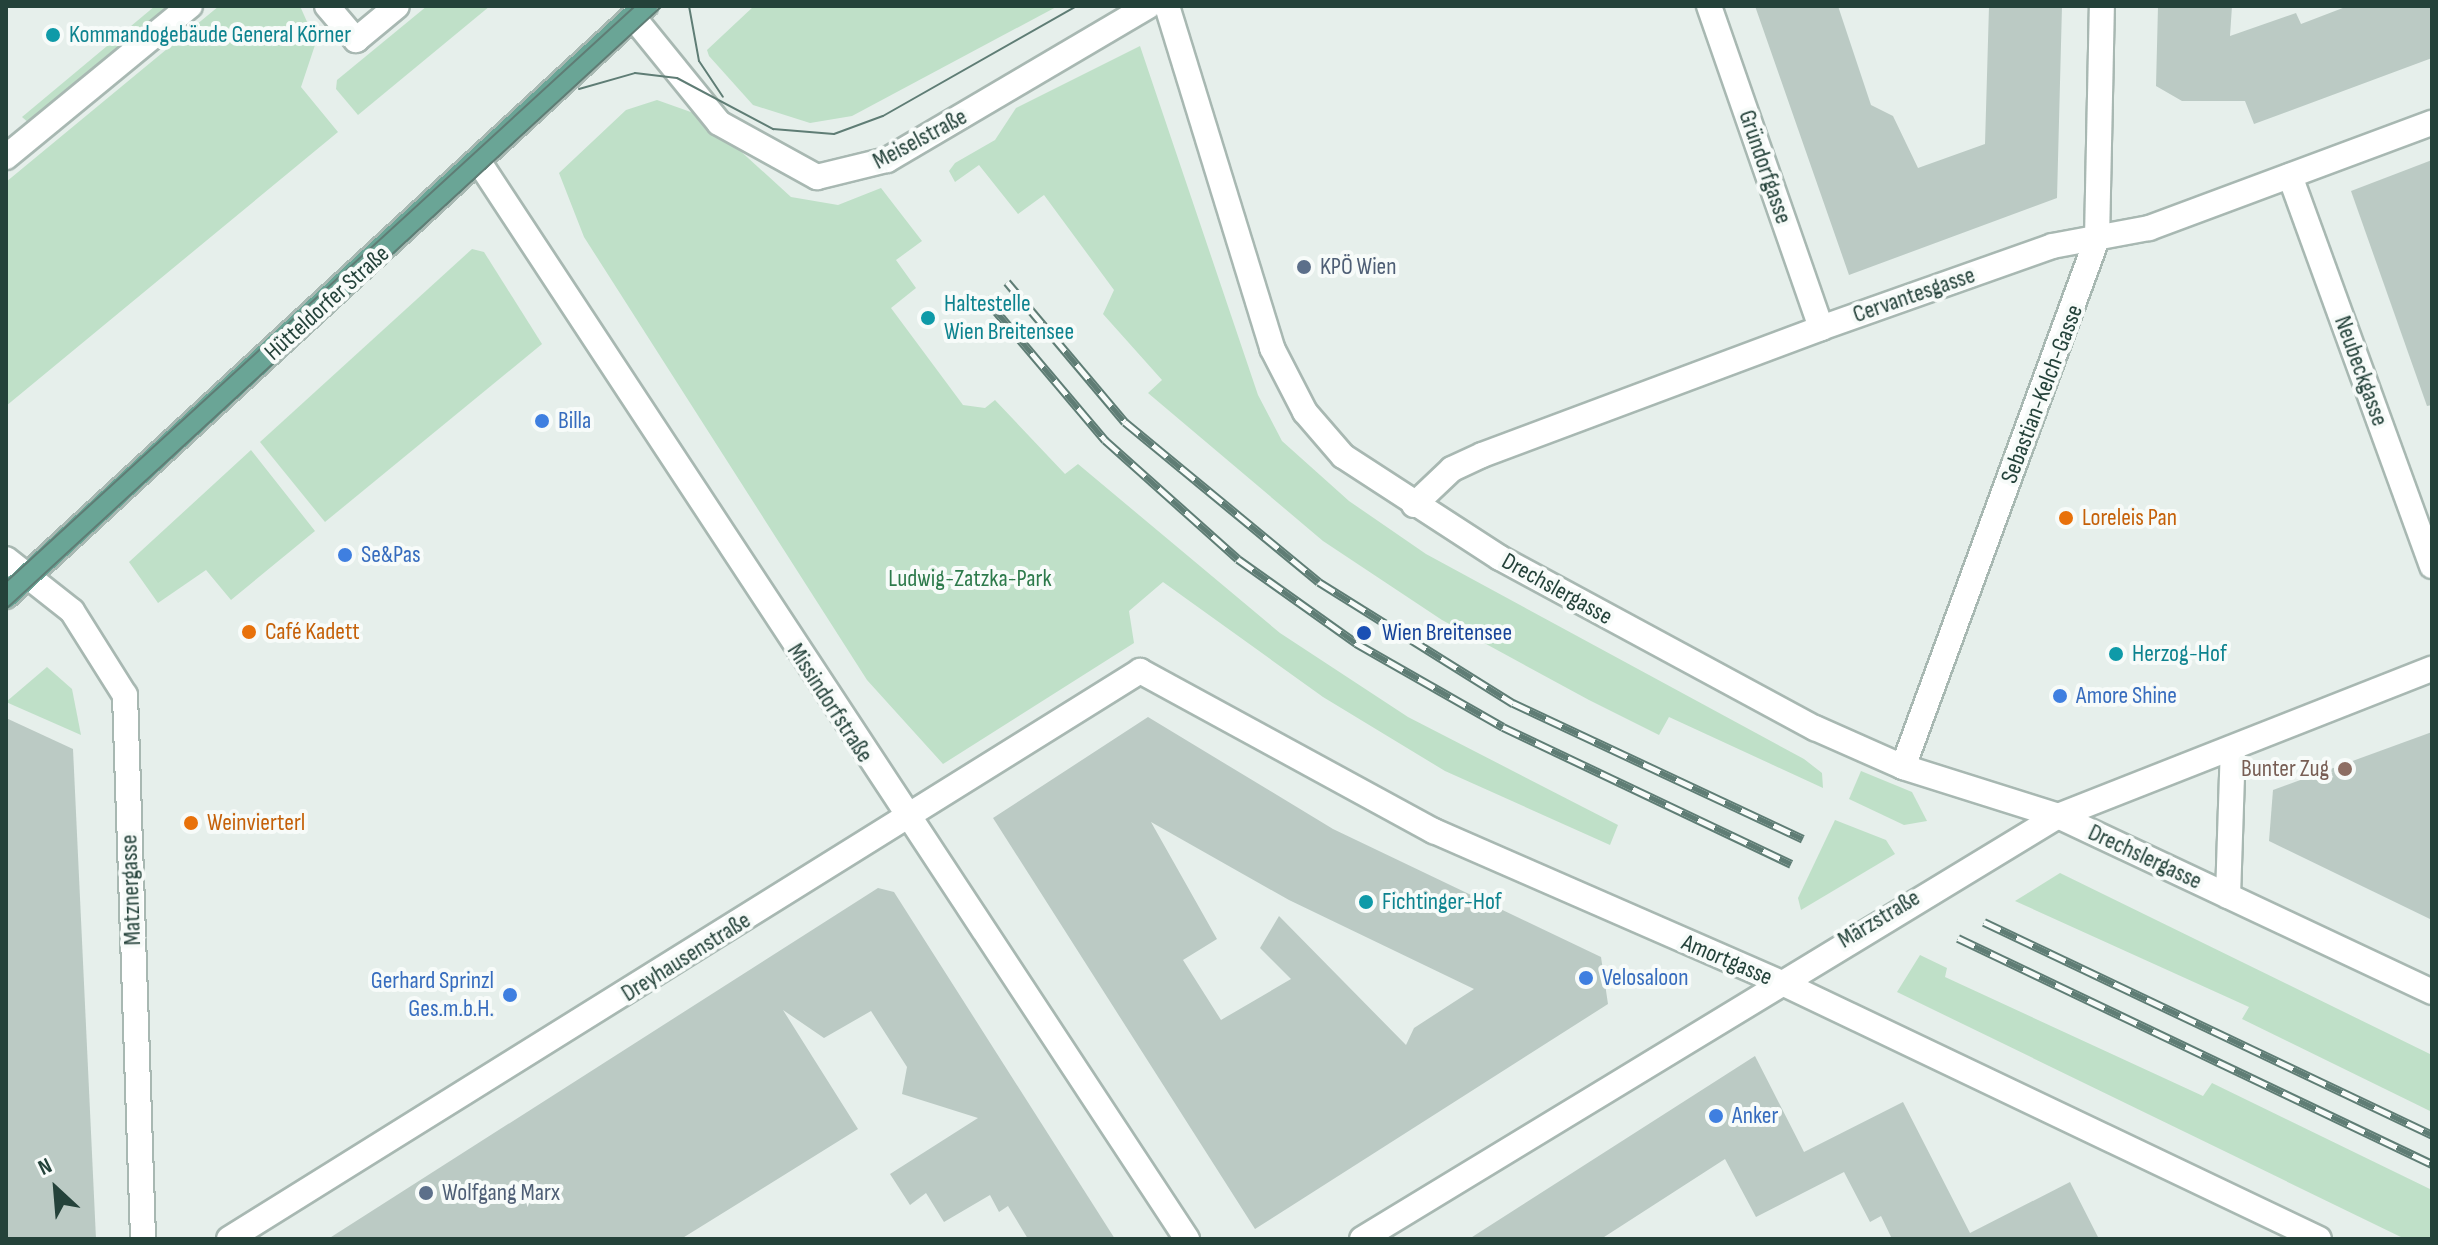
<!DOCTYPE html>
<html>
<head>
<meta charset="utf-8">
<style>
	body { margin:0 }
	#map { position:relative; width:2438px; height:1245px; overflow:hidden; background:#e6efeb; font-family:"Sofia Sans Condensed",sans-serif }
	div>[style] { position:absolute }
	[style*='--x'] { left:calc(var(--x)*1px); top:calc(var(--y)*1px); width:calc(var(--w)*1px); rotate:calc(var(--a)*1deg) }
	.green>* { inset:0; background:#bfe0c8 }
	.building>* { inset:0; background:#bbcac4 }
	.roads { filter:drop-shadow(2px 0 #a8b8b2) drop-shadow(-2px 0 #a8b8b2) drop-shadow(0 2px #a8b8b2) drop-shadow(0 -2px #a8b8b2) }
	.minor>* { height:24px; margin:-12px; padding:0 12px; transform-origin:12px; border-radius:12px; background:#fff }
	.major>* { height:24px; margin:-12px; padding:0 12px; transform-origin:12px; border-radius:12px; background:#6aa596 }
	.tram>* { height:2px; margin:-1px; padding:0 1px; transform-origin:1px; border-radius:1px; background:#5f7d75 }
	.rail>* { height:9px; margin-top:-4.5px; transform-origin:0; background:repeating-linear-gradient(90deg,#f7fbf9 0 18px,#5f7d75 0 36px); box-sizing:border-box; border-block:2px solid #5f7d75 }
	.dots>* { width:22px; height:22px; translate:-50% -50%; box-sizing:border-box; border:4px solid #f7fbf9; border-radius:50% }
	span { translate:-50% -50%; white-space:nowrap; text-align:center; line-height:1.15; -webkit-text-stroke:8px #f7fbf9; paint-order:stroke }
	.culture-label { font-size:24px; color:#0d838f }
	.left { translate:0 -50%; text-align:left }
	.street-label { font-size:24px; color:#24423a }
	.service-label { font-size:24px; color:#4e5e75 }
	.shop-label { font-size:24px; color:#366cbe }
	.right { translate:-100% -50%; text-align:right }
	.food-label { font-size:24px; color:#c56008 }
	.park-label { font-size:24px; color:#2d7a4b }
	.transit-label { font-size:24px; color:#164399 }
	.education-label { font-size:24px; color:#785e54 }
	.frame { position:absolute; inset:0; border:8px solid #24423a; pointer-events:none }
	.north { position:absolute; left:16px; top:1149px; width:80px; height:80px; -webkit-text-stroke:6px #f7fbf9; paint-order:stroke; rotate:334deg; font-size:22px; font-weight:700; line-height:32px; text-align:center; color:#24423a }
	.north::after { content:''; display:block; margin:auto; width:28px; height:36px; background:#24423a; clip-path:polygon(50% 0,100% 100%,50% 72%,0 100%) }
</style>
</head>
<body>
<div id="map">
	<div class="green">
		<div style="clip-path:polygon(155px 6px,179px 6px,30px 124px,22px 117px)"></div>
		<div style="clip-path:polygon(219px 6px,300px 6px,316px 42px,301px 87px,338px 132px,6px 406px,6px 182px)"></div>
		<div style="clip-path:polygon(427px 6px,490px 6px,358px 115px,336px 89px,337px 80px)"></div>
		<div style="clip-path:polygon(754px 6px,1058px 6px,852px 116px,810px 123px,753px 105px,709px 56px,707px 50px)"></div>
		<div style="clip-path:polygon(1140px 46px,1258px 395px,1282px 441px,1349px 501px,1426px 554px,1804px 759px,1822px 773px,1823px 788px,1669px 717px,1659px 735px,1589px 700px,1442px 620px,1323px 541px,1148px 393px,1162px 380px,1103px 314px,1114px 290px,1044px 195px,1018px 214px,979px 165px,955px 182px,949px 171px,955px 163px,995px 140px,1016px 108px)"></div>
		<div style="clip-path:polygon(657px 100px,702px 116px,791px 197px,838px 205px,881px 188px,922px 241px,896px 260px,916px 288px,891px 308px,963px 405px,985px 408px,995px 400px,1065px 474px,1078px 464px,1280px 633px,1408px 717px,1618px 825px,1610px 845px,1445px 771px,1323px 697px,1163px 582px,1129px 611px,1134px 643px,943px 764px,867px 680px,584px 237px,559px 173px,626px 110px)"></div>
		<div style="clip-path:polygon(472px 249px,484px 252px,542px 344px,325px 522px,260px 442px)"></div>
		<div style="clip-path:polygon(251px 450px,315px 531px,231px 600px,206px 570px,158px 603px,129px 562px)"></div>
		<div style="clip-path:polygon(47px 667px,72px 689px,81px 735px,6px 702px)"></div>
		<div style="clip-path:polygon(1861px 771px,1912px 792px,1927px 821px,1904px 825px,1849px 799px)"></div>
		<div style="clip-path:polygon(1835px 820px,1886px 840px,1895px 854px,1801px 910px,1798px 898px)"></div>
		<div style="clip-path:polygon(2060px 873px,2432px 1055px,2432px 1112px,2242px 1019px,2249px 1007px,2015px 901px)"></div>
		<div style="clip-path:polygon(1920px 955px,1947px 968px,1945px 977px,2203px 1096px,2212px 1083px,2432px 1190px,2432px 1239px,2405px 1239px,1897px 992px)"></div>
	</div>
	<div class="building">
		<div style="clip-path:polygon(1755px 6px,1838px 6px,1871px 105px,1893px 116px,1918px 168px,1985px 144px,1989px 6px,2062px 6px,2057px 198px,1849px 275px)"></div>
		<div style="clip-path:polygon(2158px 6px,2232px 6px,2230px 36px,2296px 13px,2301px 24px,2348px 6px,2432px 6px,2432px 58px,2254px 124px,2245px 101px,2182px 101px,2156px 86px)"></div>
		<div style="clip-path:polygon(2432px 160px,2432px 405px,2427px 406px,2351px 191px)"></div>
		<div style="clip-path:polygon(evenodd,1148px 717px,1333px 829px,1601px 957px,1608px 1004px,1255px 1229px,993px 818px,1148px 717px,1151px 822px,1289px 900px,1474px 989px,1414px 1028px,1406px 1045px,1279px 916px,1260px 948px,1291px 979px,1221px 1020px,1183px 960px,1217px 939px,1151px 822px)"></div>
		<div style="clip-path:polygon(6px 718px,73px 749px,96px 1239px,6px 1239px)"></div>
		<div style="clip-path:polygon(2432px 732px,2432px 920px,2269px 841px,2273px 790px)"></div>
		<div style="clip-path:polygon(878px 888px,894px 892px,1115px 1239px,1028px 1239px,1008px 1206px,999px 1212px,990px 1195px,944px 1222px,926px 1193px,910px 1205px,890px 1174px,978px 1118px,902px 1094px,907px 1067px,871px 1011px,824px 1038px,783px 1010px,858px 1129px,681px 1239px,328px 1239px)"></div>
		<div style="clip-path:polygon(1755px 1056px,1804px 1152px,1903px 1102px,1970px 1233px,2070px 1182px,2099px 1239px,1892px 1239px,1881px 1216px,1870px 1222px,1844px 1172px,1756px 1217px,1725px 1159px,1601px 1239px,1469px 1239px)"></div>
	</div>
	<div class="roads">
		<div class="minor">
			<div style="--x:327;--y:6;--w:45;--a:49.5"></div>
			<div style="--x:356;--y:40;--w:53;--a:-39.7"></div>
			<div style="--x:1167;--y:6;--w:358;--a:72.9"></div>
			<div style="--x:1272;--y:348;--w:72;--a:62.7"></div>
			<div style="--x:1305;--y:412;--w:58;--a:49.2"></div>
			<div style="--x:1343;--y:456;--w:187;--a:33"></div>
			<div style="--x:1500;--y:558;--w:358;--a:28.4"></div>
			<div style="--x:1815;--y:728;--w:96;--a:23.9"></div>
			<div style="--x:1903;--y:767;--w:163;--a:17.5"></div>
			<div style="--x:2058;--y:816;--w:413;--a:25.2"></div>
			<div style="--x:1709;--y:6;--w:341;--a:70.8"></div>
			<div style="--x:633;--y:17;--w:136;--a:50.9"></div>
			<div style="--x:719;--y:123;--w:112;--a:28.9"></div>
			<div style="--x:817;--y:177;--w:72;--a:-13.7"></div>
			<div style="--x:887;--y:160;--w:303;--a:-30.5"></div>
			<div style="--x:6;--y:157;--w:238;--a:-39.4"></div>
			<div style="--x:479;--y:162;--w:1289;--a:56.68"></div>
			<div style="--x:2290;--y:176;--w:415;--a:70"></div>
			<div style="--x:1414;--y:505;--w:52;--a:-43.5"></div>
			<div style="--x:1452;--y:469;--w:33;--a:-25"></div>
			<div style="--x:1482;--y:455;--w:362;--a:-20.5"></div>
			<div style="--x:1821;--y:328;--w:245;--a:-19.5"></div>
			<div style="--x:2052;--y:246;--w:99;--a:-10.5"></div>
			<div style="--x:2149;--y:228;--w:302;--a:-20.4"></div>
			<div style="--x:6;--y:559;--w:84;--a:38.2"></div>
			<div style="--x:72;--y:611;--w:99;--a:57.8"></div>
			<div style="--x:125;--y:695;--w:544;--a:88.1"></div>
			<div style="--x:1903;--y:767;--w:563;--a:-69.83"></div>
			<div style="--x:2097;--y:239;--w:233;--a:-88.8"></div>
			<div style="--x:2228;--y:896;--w:148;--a:-88.1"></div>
			<div style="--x:229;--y:1239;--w:1074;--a:-31.94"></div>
			<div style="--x:1140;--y:671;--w:335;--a:28.6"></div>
			<div style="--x:1434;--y:831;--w:378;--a:23.6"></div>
			<div style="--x:1780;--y:982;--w:597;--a:25.49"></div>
			<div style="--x:1362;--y:1239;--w:814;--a:-31.29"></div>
			<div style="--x:2058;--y:816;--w:402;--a:-21.5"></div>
		</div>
		<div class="major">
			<div style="--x:6;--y:596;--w:870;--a:-42.72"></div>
		</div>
	</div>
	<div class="tram">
		<div style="--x:689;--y:6;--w:56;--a:79.7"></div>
		<div style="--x:699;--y:61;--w:43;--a:56.3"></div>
		<div style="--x:579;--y:89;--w:58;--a:-15.9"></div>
		<div style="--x:635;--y:73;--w:42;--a:6.8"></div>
		<div style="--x:677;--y:78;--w:109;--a:28"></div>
		<div style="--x:773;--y:129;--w:61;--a:4.7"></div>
		<div style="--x:834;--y:134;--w:52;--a:-20.2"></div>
		<div style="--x:883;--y:116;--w:223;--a:-29.6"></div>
		<div style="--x:6;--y:582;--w:853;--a:-42.48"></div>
		<div style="--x:6;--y:609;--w:891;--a:-42.59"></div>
	</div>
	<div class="rail">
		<div style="--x:1007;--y:282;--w:183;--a:49.9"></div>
		<div style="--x:1125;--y:422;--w:251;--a:39.5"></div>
		<div style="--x:1319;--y:582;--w:229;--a:32"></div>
		<div style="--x:1513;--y:703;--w:320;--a:25.1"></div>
		<div style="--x:985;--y:298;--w:186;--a:49.8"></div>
		<div style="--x:1105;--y:440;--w:178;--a:41.8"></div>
		<div style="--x:1238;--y:559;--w:145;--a:35.4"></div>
		<div style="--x:1356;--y:643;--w:169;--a:29.7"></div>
		<div style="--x:1503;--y:727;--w:319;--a:25.4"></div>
		<div style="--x:1984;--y:922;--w:496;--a:25.4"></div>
		<div style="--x:1958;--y:938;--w:525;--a:25.49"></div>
	</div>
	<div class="dots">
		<div style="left:53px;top:35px;background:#0f9aa8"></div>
		<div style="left:1304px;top:267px;background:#5c6f8a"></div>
		<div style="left:928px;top:318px;background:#0f9aa8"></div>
		<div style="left:542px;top:421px;background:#3f7fe0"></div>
		<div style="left:2066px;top:518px;background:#e8710a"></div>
		<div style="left:345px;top:555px;background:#3f7fe0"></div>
		<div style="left:249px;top:632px;background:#e8710a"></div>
		<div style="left:1364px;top:633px;background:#1a4fb4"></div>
		<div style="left:2116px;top:654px;background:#0f9aa8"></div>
		<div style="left:2060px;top:696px;background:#3f7fe0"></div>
		<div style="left:2345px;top:769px;background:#8d6e63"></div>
		<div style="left:191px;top:823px;background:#e8710a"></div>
		<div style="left:1366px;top:902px;background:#0f9aa8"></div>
		<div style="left:1586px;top:978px;background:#3f7fe0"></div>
		<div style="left:510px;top:995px;background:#3f7fe0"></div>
		<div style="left:1716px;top:1116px;background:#3f7fe0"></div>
		<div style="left:426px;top:1193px;background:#5c6f8a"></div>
	</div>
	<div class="culture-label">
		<span class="left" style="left:69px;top:35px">Kommandogebäude General Körner</span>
		<span class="left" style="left:944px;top:318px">Haltestelle<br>Wien Breitensee</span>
		<span class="left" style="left:2132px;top:654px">Herzog-Hof</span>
		<span class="left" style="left:1382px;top:902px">Fichtinger-Hof</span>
	</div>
	<div class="street-label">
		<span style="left:920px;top:139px;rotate:-28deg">Meiselstraße</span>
		<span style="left:1765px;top:167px;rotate:71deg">Gründorfgasse</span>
		<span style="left:1914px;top:295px;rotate:-19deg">Cervantesgasse</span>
		<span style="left:327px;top:303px;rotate:-42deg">Hütteldorfer Straße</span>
		<span style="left:2361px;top:371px;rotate:70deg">Neubeckgasse</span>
		<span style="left:2042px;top:394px;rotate:-69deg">Sebastian-Kelch-Gasse</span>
		<span style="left:1557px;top:589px;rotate:29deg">Drechslergasse</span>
		<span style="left:830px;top:703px;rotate:57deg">Missindorfstraße</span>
		<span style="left:2145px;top:857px;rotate:25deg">Drechslergasse</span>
		<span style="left:131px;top:890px;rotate:-92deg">Matznergasse</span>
		<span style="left:1879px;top:919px;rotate:-31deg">Märzstraße</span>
		<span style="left:686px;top:957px;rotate:-32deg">Dreyhausenstraße</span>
		<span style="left:1727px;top:960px;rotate:23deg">Amortgasse</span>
	</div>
	<div class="service-label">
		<span class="left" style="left:1320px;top:267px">KPÖ Wien</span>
		<span class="left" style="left:442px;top:1193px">Wolfgang Marx</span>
	</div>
	<div class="shop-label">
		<span class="left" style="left:558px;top:421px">Billa</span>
		<span class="left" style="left:361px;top:555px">Se&amp;Pas</span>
		<span class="left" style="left:2076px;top:696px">Amore Shine</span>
		<span class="left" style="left:1602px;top:978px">Velosaloon</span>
		<span class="right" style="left:494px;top:995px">Gerhard Sprinzl<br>Ges.m.b.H.</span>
		<span class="left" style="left:1732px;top:1116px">Anker</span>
	</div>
	<div class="food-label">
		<span class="left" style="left:2082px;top:518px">Loreleis Pan</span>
		<span class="left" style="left:265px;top:632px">Café Kadett</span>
		<span class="left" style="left:207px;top:823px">Weinvierterl</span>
	</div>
	<div class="park-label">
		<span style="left:970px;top:579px">Ludwig-Zatzka-Park</span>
	</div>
	<div class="transit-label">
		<span class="left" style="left:1382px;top:633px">Wien Breitensee</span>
	</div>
	<div class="education-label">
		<span class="right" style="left:2329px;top:769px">Bunter Zug</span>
	</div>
	<div class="frame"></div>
	<div class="north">N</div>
</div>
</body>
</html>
